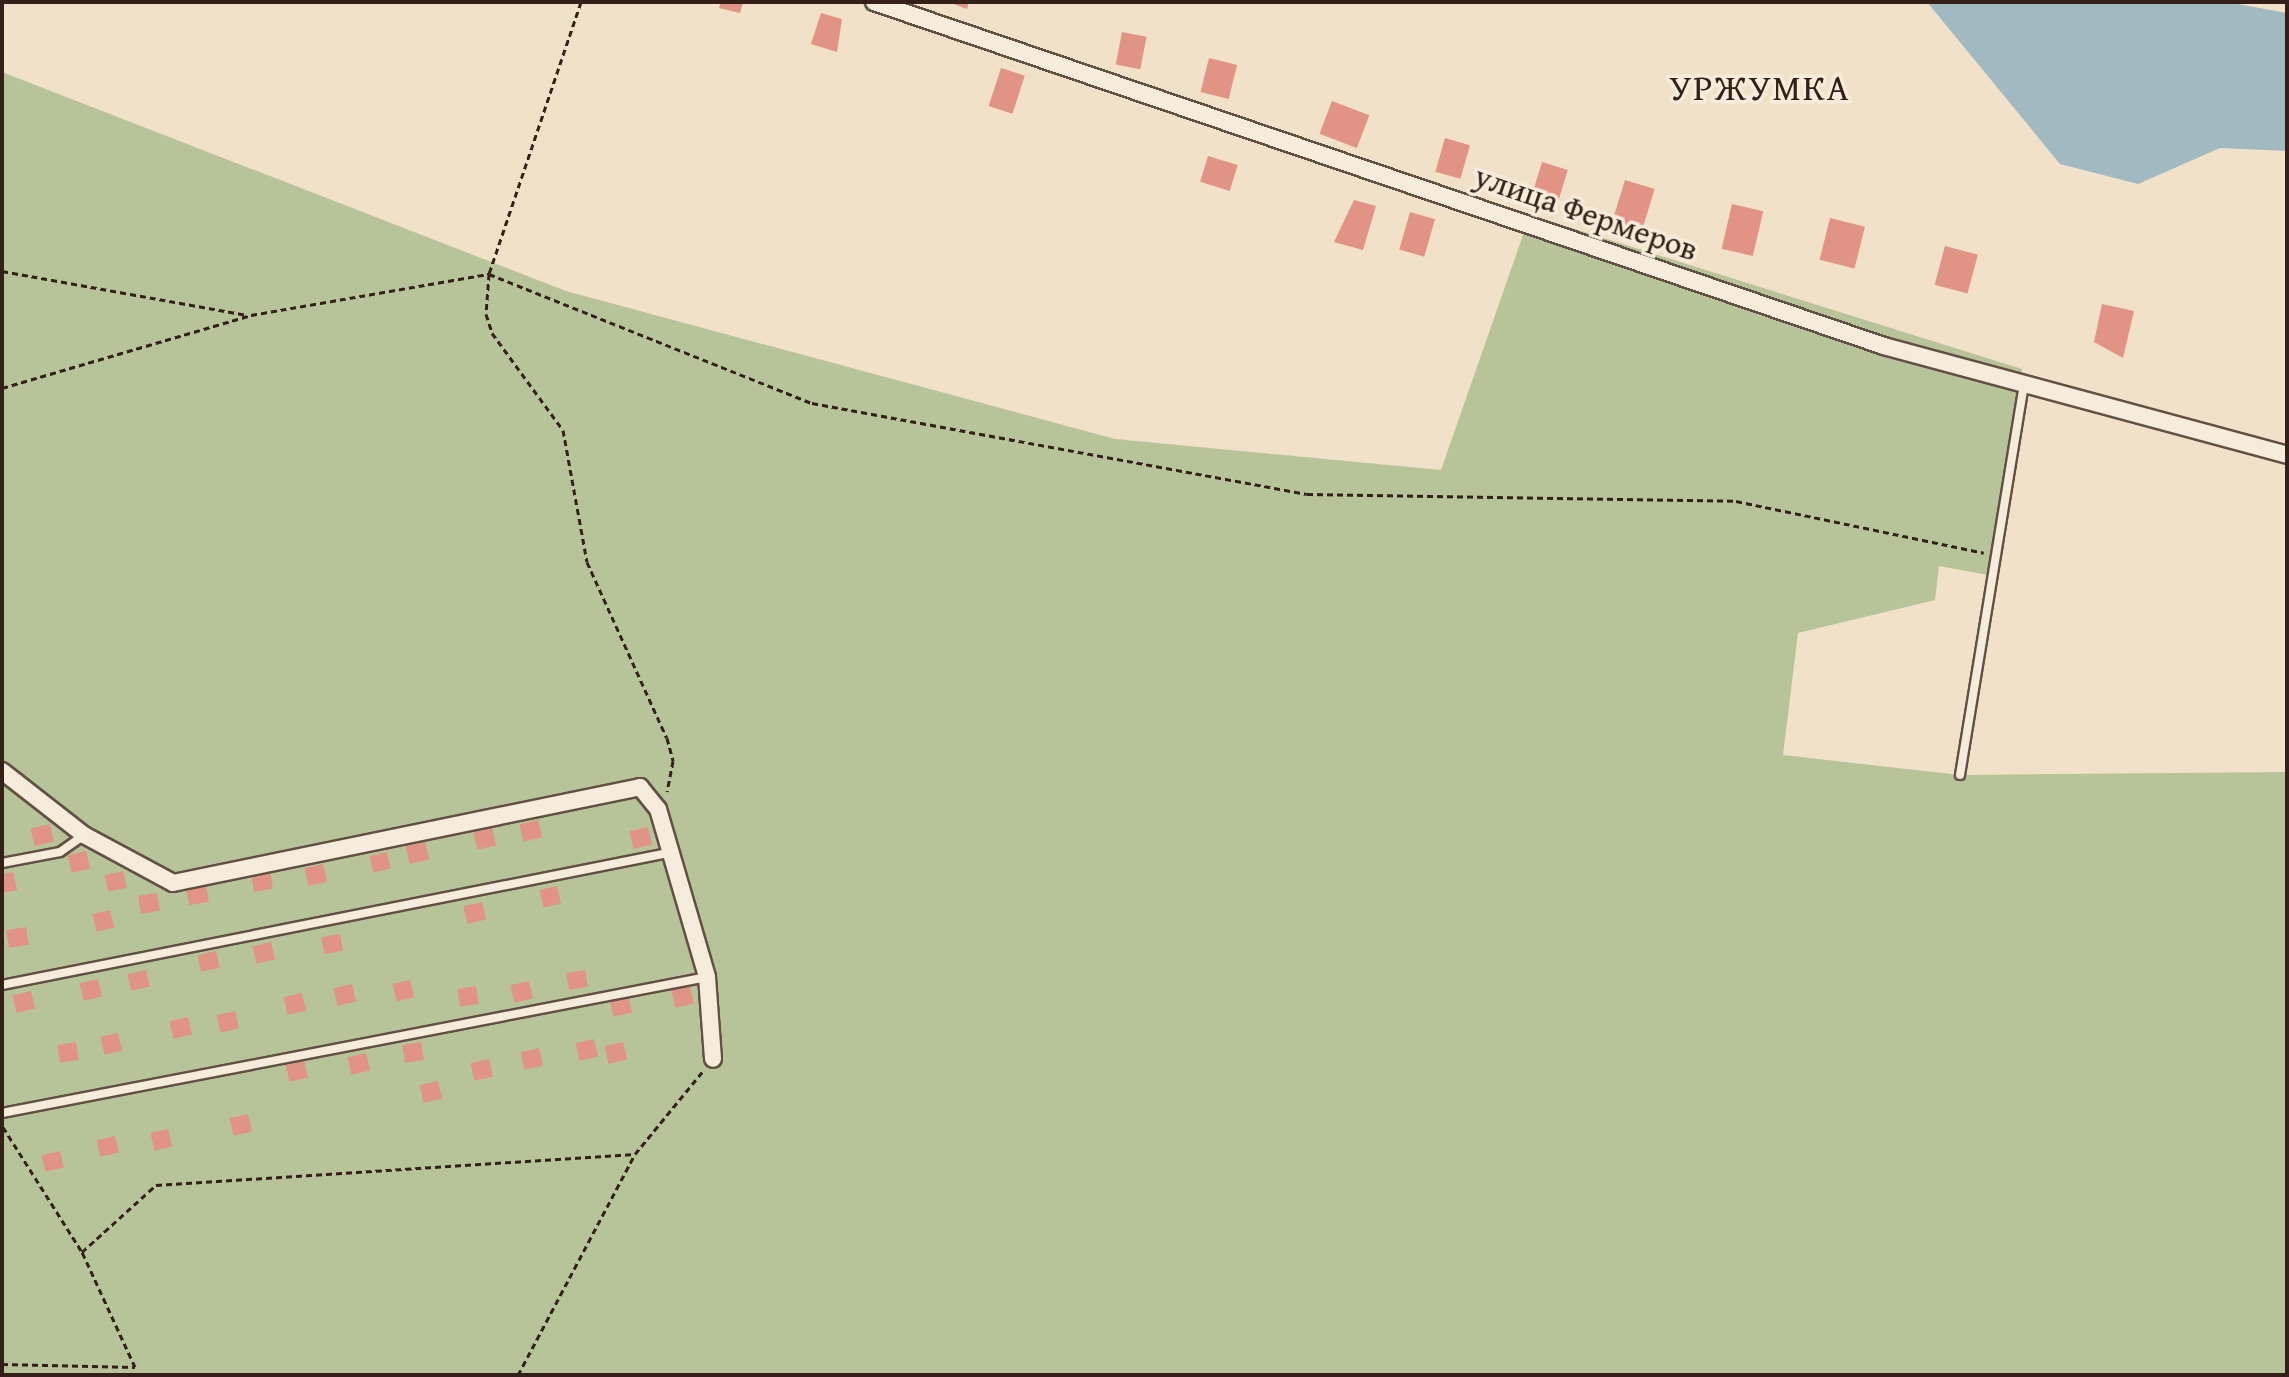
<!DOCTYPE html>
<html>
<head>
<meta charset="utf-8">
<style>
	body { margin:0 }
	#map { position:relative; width:2289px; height:1377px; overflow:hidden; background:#f1e1c8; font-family:"Gentium Book Plus",serif }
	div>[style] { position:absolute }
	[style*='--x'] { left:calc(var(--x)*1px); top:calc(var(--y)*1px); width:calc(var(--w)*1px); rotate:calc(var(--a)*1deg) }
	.green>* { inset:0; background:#b7c399 }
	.water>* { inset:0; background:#a1bac1 }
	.building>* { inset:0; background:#e19385; transform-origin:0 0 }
	.path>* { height:3px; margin-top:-1.5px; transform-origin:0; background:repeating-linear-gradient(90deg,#342018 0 6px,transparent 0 10px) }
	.roads { filter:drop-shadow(2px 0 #635044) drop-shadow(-2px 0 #635044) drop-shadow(0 2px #635044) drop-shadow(0 -2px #635044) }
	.service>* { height:8px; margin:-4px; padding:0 4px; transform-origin:4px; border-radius:4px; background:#f6ecdb }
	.minor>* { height:16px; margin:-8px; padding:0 8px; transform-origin:8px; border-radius:8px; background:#f6ecdb }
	span { translate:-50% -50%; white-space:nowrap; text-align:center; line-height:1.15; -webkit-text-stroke:7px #f6ecdb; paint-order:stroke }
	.street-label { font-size:32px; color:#342018 }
	.quarter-label { font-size:36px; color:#342018; letter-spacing:2px }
	.frame { position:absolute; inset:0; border:4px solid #342018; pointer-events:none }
</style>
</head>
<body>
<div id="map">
	<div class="green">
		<div style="clip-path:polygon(2px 72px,566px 291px,1115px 439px,1441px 470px,1530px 215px,2022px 369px,1988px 575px,1939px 566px,1935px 600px,1798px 633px,1783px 755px,1960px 775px,2287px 772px,2287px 1375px,2px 1375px)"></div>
	</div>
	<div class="water">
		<div style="clip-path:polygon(1927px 2px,2227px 2px,2287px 13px,2287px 151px,2220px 148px,2138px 184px,2060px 164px)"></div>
	</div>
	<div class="building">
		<div style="clip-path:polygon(721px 2px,743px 2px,740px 13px,719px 8px)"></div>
		<div style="clip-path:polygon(948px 2px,969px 2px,967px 9px)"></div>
		<div style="clip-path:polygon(821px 13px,842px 19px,837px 52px,811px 44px)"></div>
		<div style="left:1122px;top:32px;width:25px;height:33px;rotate:11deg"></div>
		<div style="left:1209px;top:58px;width:29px;height:35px;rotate:14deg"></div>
		<div style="left:1001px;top:68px;width:25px;height:40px;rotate:18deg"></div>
		<div style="left:1332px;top:101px;width:40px;height:35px;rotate:21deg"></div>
		<div style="left:1445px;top:138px;width:26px;height:35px;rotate:16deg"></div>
		<div style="left:1208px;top:156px;width:31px;height:27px;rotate:17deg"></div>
		<div style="left:1542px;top:162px;width:27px;height:44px;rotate:17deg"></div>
		<div style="left:1625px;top:180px;width:31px;height:45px;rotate:17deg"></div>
		<div style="clip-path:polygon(1354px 200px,1376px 206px,1363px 250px,1334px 242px)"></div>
		<div style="left:1732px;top:204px;width:32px;height:46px;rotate:13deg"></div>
		<div style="left:1410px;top:212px;width:26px;height:39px;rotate:16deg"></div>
		<div style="left:1830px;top:218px;width:36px;height:43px;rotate:14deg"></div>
		<div style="left:1945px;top:246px;width:34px;height:40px;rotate:15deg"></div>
		<div style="clip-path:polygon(2102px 304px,2134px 311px,2123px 358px,2094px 342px)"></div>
		<div style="left:538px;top:820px;width:18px;height:19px;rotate:77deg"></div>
		<div style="left:50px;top:824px;width:18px;height:20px;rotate:77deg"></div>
		<div style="left:648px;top:827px;width:18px;height:19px;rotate:77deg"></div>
		<div style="left:492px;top:828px;width:18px;height:19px;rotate:77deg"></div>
		<div style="left:425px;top:842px;width:18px;height:20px;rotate:77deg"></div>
		<div style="left:86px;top:851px;width:18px;height:19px;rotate:77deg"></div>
		<div style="left:387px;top:852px;width:17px;height:18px;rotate:77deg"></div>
		<div style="left:323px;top:864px;width:18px;height:19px;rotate:77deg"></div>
		<div style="left:123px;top:871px;width:17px;height:19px;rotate:77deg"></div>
		<div style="left:270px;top:871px;width:18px;height:19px;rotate:81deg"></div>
		<div style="clip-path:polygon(13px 872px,17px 890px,2px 893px,2px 874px)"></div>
		<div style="left:206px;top:884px;width:18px;height:20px;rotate:81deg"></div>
		<div style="left:557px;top:886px;width:18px;height:18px;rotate:77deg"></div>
		<div style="left:157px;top:893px;width:18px;height:19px;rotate:81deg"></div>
		<div style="left:482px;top:902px;width:18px;height:19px;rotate:77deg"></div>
		<div style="left:110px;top:910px;width:18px;height:18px;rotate:77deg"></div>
		<div style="left:26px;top:927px;width:18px;height:20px;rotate:81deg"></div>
		<div style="left:340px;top:934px;width:17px;height:19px;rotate:80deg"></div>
		<div style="left:271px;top:942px;width:18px;height:19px;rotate:77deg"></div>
		<div style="left:216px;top:951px;width:17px;height:19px;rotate:77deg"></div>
		<div style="left:146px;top:970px;width:17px;height:19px;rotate:77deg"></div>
		<div style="left:585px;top:970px;width:17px;height:19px;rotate:80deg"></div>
		<div style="left:98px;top:979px;width:18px;height:19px;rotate:77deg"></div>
		<div style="left:410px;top:980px;width:18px;height:18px;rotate:77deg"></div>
		<div style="left:529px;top:981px;width:18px;height:19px;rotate:77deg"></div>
		<div style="left:352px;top:984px;width:18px;height:19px;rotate:77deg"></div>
		<div style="left:476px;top:986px;width:18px;height:19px;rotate:81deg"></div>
		<div style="left:690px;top:986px;width:18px;height:19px;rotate:77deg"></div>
		<div style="left:31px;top:991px;width:18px;height:19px;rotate:77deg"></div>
		<div style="left:302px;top:993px;width:18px;height:19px;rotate:77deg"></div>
		<div style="left:628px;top:995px;width:18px;height:19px;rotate:77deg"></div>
		<div style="left:235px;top:1011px;width:18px;height:19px;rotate:77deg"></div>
		<div style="left:188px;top:1017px;width:18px;height:19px;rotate:77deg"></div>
		<div style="left:118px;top:1033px;width:18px;height:18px;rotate:77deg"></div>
		<div style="left:594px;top:1039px;width:18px;height:19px;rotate:77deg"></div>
		<div style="left:76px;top:1042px;width:18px;height:19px;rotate:81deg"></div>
		<div style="left:421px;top:1042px;width:18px;height:19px;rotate:81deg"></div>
		<div style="left:623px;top:1042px;width:18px;height:19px;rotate:77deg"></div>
		<div style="left:539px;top:1048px;width:18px;height:19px;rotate:77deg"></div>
		<div style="left:366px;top:1053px;width:18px;height:19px;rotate:77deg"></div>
		<div style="left:489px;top:1059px;width:18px;height:19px;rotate:77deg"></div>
		<div style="left:304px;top:1060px;width:18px;height:19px;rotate:77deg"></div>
		<div style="left:438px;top:1081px;width:18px;height:19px;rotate:77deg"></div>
		<div style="left:248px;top:1114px;width:18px;height:19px;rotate:77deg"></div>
		<div style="left:168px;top:1129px;width:18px;height:18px;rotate:77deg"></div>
		<div style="left:115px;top:1136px;width:17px;height:19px;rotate:77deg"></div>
		<div style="left:60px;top:1151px;width:17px;height:19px;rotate:77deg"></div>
	</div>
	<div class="path">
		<div style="--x:581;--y:2;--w:287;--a:108.7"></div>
		<div style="--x:489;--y:274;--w:40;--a:94.3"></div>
		<div style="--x:486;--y:314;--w:20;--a:72"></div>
		<div style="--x:492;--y:333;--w:120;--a:53.8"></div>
		<div style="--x:563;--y:430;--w:134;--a:79.7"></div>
		<div style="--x:587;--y:562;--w:193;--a:65.6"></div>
		<div style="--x:667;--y:738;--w:24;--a:75"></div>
		<div style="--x:673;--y:761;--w:31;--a:101"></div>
		<div style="--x:2;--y:271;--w:249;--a:10.2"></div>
		<div style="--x:2;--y:388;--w:259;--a:-16.3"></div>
		<div style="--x:251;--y:315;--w:242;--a:-9.8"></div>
		<div style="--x:489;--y:274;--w:348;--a:21.8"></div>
		<div style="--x:812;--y:403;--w:503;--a:10.42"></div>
		<div style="--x:1307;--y:494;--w:429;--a:0.9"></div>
		<div style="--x:1736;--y:501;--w:253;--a:11.8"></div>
		<div style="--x:3;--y:1127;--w:148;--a:57.7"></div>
		<div style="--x:2;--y:1364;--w:133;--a:1.3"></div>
		<div style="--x:135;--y:1367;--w:127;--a:-114.7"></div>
		<div style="--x:82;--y:1252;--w:100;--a:-42.2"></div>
		<div style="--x:156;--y:1185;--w:480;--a:-3.7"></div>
		<div style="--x:518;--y:1375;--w:250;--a:-62.1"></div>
		<div style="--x:635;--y:1154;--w:107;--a:-50.7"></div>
	</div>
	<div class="roads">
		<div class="service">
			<div style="--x:1960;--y:775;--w:397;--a:-80.7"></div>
			<div style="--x:2;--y:863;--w:59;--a:-10.7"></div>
			<div style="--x:60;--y:852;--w:29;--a:-35"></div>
			<div style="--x:2;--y:985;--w:679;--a:-11.21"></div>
			<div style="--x:2;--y:1113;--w:718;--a:-10.92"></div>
		</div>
		<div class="minor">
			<div style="--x:874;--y:2;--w:1067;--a:18.81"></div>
			<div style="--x:1884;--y:346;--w:417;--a:15.1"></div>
			<div style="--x:2;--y:771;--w:104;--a:38"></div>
			<div style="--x:84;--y:835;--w:101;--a:28.3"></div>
			<div style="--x:173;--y:883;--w:477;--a:-11.6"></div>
			<div style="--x:640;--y:787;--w:28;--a:51"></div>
			<div style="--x:658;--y:809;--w:175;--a:73.7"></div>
			<div style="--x:707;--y:977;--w:82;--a:85.8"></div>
		</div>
	</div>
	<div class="street-label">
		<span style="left:1586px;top:213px;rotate:19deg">улица Фермеров</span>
	</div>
	<div class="quarter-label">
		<span style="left:1760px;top:87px">УРЖУМКА</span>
	</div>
	<div class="frame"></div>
</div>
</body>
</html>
